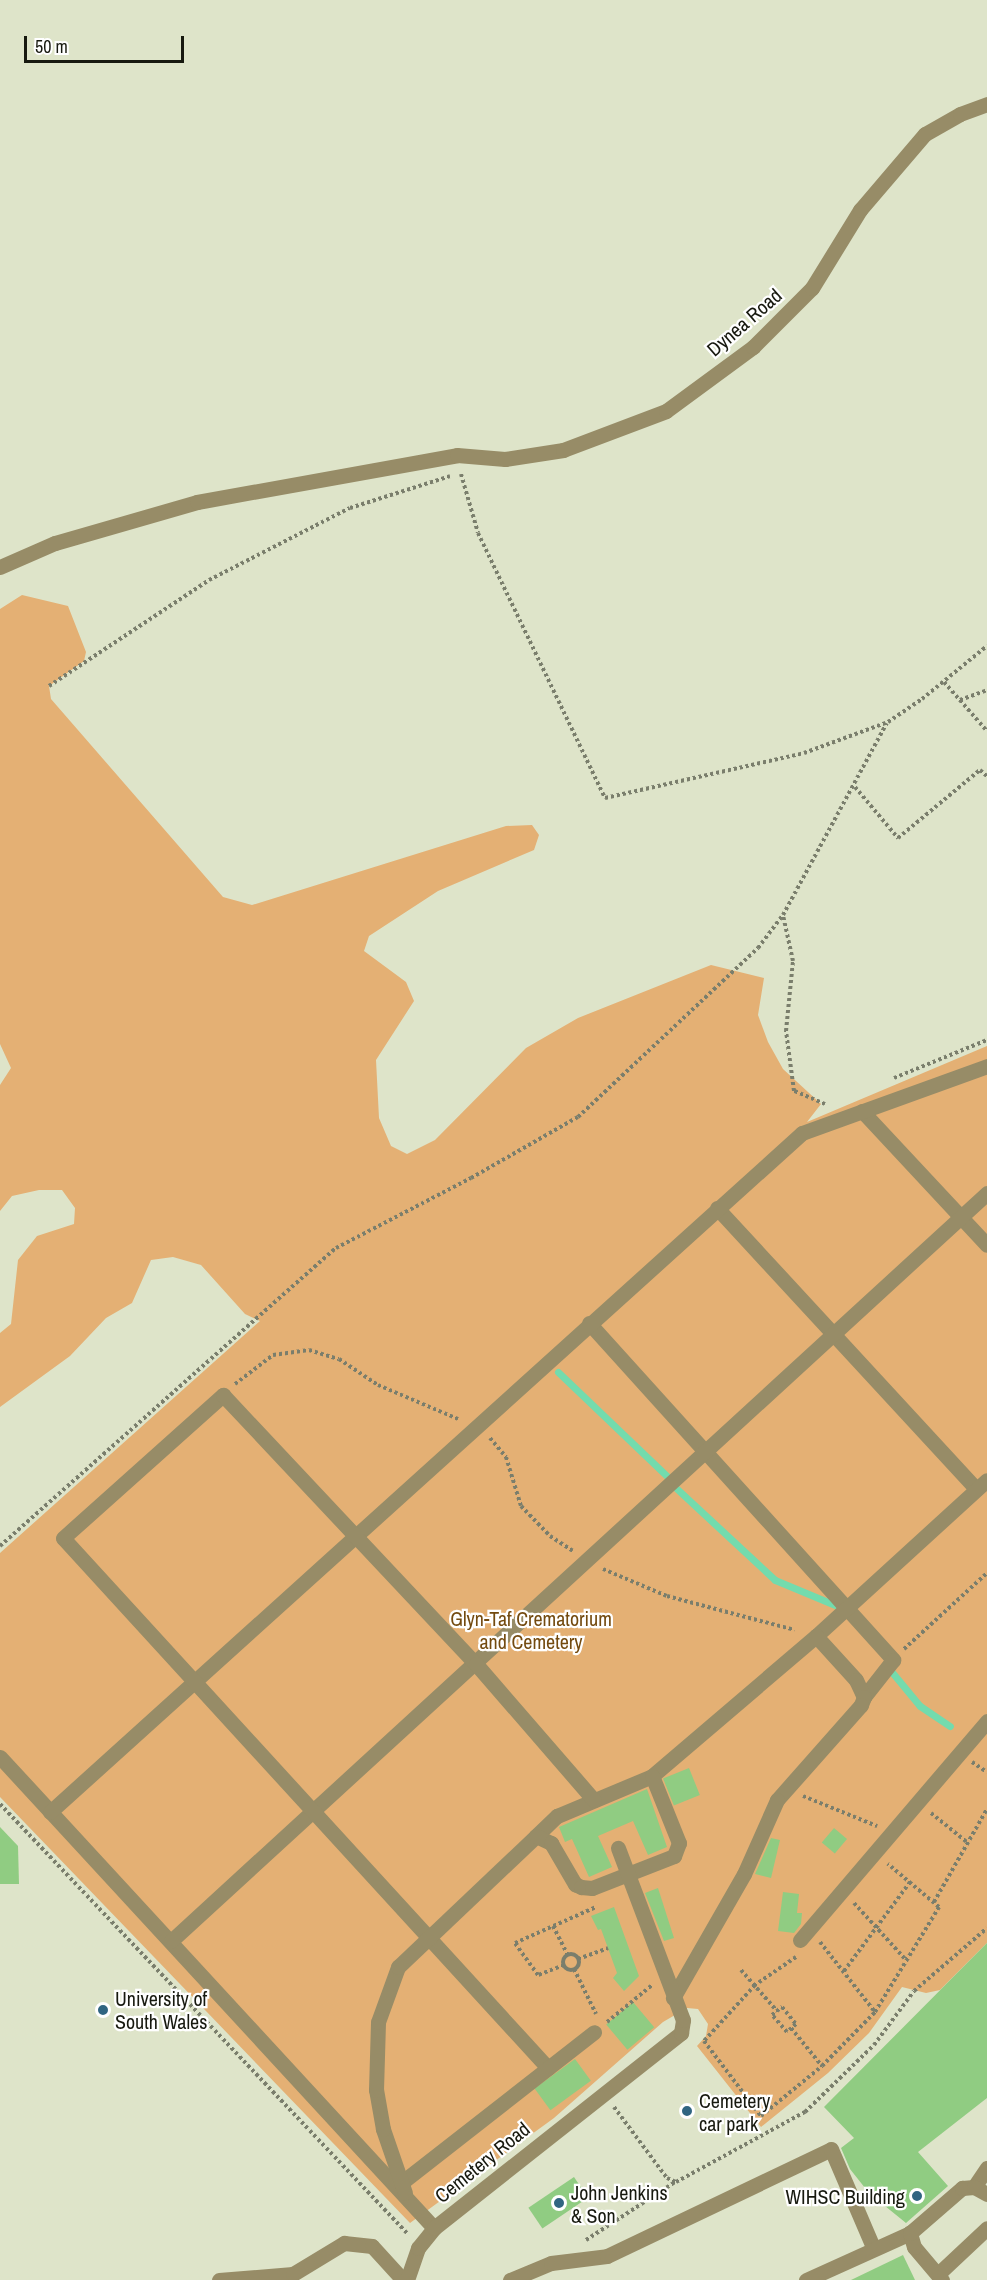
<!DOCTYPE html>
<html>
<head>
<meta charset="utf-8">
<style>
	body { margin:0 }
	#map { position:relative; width:987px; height:2280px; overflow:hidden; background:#dee4c9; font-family:"Archivo Narrow",sans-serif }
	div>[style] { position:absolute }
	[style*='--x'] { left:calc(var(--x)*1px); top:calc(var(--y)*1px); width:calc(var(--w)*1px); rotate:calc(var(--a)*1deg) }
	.green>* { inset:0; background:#e4b074 }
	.stream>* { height:7px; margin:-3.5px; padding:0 3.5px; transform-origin:3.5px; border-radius:3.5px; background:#73dbad }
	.building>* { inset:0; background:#90cc82; transform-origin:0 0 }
	.path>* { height:4px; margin-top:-2px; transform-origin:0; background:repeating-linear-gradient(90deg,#7a7e6c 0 3px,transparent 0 6px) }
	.path>.ring { margin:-2px; padding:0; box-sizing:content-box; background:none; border:4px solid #7a7e6c; border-radius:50% }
	.minor>* { height:15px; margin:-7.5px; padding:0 7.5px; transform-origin:7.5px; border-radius:7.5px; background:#978c67 }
	.dots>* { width:16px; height:16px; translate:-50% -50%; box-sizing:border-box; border:3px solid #fff; border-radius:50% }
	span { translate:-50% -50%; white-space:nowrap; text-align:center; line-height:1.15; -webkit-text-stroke:4.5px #fff; paint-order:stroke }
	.street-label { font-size:20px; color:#17190f }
	.park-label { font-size:20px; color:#734a0f }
	.poi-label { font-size:20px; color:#17190f }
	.left { translate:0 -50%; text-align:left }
	.right { translate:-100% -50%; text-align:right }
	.scale { position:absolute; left:24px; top:36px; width:160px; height:27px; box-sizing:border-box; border:3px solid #17190f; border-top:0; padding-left:8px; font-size:18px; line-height:21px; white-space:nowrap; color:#17190f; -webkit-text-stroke:4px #fff; paint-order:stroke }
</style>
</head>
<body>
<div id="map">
	<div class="green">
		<div style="clip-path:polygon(22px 595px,68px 606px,86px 652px,84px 661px,49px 686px,51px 699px,223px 897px,252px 905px,506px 826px,532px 825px,539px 835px,534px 850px,438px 891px,369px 936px,364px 951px,406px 982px,414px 1001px,376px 1060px,379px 1118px,391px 1146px,407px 1154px,435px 1140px,526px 1048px,578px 1018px,711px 965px,764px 978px,758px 1015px,768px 1042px,783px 1069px,821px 1104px,807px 1122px,987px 1046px,987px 1943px,940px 1990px,926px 1993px,902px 1987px,869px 2033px,828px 2073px,761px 2127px,697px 2046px,706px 2036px,708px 2024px,698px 2009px,687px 2008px,663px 2022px,554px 2118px,410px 2223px,0 1797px,0 1553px,260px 1321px,245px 1314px,201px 1265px,173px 1257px,151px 1260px,132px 1303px,106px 1318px,70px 1356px,0 1407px,0 1333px,11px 1324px,18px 1260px,37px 1236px,74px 1224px,75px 1208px,62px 1190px,39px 1190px,12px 1196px,0 1211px,0 1085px,11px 1068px,0 1044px,0 609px)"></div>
	</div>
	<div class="stream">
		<div style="--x:558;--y:1372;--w:152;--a:43.7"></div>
		<div style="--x:676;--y:1488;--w:135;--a:42.9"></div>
		<div style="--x:775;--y:1580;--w:65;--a:22.6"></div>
		<div style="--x:891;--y:1671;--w:45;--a:50.4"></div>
		<div style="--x:920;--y:1706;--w:36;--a:34"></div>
	</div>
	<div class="building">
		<div style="left:689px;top:1768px;width:29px;height:28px;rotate:68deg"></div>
		<div style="clip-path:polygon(647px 1789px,667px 1847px,648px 1855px,633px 1821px,598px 1836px,612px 1867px,589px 1877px,572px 1839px,565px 1842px,559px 1827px)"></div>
		<div style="clip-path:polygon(0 1827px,18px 1846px,19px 1884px,0 1884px)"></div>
		<div style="left:834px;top:1828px;width:17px;height:19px;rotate:40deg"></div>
		<div style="clip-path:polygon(771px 1838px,780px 1840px,771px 1878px,755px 1874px)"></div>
		<div style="clip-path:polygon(658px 1888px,674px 1938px,664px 1941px,645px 1893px)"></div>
		<div style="clip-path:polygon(783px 1892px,799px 1894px,797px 1913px,802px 1913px,801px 1924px,794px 1933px,778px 1931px)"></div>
		<div style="clip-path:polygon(614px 1907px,639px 1976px,624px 1991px,613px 1978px,617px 1973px,601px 1929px,598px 1930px,591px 1916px)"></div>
		<div style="clip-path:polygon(987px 1943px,987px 2098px,918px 2152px,948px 2186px,906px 2223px,869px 2193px,850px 2169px,841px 2148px,854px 2138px,824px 2107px)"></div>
		<div style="left:633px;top:2002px;width:33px;height:35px;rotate:50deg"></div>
		<div style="left:575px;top:2059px;width:27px;height:50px;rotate:54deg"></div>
		<div style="left:574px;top:2177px;width:25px;height:55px;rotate:56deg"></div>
		<div style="clip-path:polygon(903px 2255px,915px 2280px,851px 2280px)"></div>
	</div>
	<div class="path">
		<div style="--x:461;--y:474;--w:61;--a:73.9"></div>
		<div style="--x:478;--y:533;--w:294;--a:64.4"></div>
		<div style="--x:605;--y:798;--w:204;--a:-12.7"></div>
		<div style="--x:804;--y:753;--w:90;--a:-20.3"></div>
		<div style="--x:888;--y:722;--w:41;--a:-34.1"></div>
		<div style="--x:922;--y:699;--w:84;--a:-39.2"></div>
		<div style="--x:944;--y:682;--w:65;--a:48.7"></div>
		<div style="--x:49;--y:686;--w:192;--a:-33.5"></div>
		<div style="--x:209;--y:580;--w:158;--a:-27.1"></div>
		<div style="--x:350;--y:508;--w:105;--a:-17.7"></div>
		<div style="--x:960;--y:700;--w:29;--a:-20"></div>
		<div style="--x:855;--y:787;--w:67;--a:49.9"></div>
		<div style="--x:898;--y:838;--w:107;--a:-39.7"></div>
		<div style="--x:980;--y:770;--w:9;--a:41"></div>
		<div style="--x:894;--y:1078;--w:100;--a:-22.2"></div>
		<div style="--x:825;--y:1104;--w:34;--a:-157"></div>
		<div style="--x:794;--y:1091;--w:61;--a:-97.6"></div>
		<div style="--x:786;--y:1031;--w:70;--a:-84.3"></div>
		<div style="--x:793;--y:961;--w:47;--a:-102.3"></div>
		<div style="--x:783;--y:915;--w:218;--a:-61.6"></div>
		<div style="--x:235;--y:1384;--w:48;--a:-37.3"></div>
		<div style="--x:273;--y:1355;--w:36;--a:-8"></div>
		<div style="--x:309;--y:1350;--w:31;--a:17"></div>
		<div style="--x:339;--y:1359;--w:47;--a:33.7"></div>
		<div style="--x:378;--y:1385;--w:87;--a:23"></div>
		<div style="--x:490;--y:1438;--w:25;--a:50"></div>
		<div style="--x:506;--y:1457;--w:51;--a:73"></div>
		<div style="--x:521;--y:1506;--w:42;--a:46"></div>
		<div style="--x:550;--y:1536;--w:27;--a:33"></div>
		<div style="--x:0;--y:1546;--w:449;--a:-41.6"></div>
		<div style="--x:336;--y:1248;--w:152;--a:-27.4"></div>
		<div style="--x:471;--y:1178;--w:123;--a:-29.7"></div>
		<div style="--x:578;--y:1117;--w:247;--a:-43.2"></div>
		<div style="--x:758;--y:948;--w:41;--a:-52.9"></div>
		<div style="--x:603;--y:1569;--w:69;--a:22.9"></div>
		<div style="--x:667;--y:1596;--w:132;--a:14.9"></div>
		<div style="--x:904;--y:1649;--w:113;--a:-42.5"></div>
		<div style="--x:972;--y:1762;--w:18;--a:34"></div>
		<div style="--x:803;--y:1796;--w:80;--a:22.1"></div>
		<div style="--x:0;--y:1804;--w:591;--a:46.51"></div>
		<div style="--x:931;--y:1813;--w:48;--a:39"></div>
		<div style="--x:934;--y:1902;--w:107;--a:-60.3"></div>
		<div style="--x:854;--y:1903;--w:77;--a:47.6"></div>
		<div style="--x:553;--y:1926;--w:33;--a:63"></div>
		<div style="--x:820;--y:1942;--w:89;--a:51.8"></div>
		<div class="ring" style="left:563px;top:1954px;width:12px;height:12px"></div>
		<div style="--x:796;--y:1957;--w:50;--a:145.7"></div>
		<div style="--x:755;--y:1985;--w:76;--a:132.3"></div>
		<div style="--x:704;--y:2041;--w:94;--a:52.8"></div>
		<div style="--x:761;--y:2116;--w:79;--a:-39.3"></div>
		<div style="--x:822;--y:2066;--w:76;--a:-45.5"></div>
		<div style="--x:875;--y:2012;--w:123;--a:-58.6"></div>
		<div style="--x:939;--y:1907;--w:67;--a:-139.9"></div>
		<div style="--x:578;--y:1959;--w:32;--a:-20"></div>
		<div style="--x:564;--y:1965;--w:28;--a:159"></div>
		<div style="--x:538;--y:1975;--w:39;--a:-126"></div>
		<div style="--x:515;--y:1943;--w:89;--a:-24"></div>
		<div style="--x:574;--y:1969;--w:50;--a:63.9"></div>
		<div style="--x:741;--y:1970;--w:55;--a:48.7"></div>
		<div style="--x:844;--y:1971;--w:111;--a:-53.4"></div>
		<div style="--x:782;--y:2007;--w:22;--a:51"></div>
		<div style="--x:796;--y:2024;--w:12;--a:138"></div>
		<div style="--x:787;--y:2032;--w:23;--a:-131"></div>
		<div style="--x:772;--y:2015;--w:13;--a:-39"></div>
		<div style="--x:607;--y:2022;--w:58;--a:-39.4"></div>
		<div style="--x:791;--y:2028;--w:49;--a:50.8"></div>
		<div style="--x:614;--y:2107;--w:89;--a:53.3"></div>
		<div style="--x:667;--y:2178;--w:10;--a:24"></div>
		<div style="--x:676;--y:2182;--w:147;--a:-28.5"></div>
		<div style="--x:805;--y:2112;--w:96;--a:-44.2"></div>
		<div style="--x:874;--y:2045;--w:67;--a:-53.5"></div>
		<div style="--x:914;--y:1991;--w:96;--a:-40.8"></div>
		<div style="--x:586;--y:2240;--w:106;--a:-33.1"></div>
	</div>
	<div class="minor">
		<div style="--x:0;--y:567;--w:60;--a:-23.6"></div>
		<div style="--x:55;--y:543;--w:148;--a:-16.1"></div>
		<div style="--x:197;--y:502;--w:264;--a:-10.2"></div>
		<div style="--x:457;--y:455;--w:48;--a:4.8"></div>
		<div style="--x:505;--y:459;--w:59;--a:-8.8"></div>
		<div style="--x:563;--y:450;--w:110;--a:-20.7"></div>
		<div style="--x:666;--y:411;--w:108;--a:-36.3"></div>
		<div style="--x:753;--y:347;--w:83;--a:-45"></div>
		<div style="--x:812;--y:288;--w:92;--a:-58.4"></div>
		<div style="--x:860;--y:210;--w:100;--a:-49.5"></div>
		<div style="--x:925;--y:134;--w:40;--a:-29.7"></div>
		<div style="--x:960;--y:114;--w:29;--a:-20"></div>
		<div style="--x:862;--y:1111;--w:183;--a:47"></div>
		<div style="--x:717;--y:1208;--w:382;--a:47.3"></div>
		<div style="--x:589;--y:1323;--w:454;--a:47.9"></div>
		<div style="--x:893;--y:1660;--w:47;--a:128.1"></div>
		<div style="--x:816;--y:1636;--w:231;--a:-42.4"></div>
		<div style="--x:0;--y:1757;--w:640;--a:47.34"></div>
		<div style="--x:50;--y:1812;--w:1013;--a:-42.08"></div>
		<div style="--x:802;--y:1133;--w:197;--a:-19.9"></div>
		<div style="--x:536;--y:1836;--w:29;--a:-44"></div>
		<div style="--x:557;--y:1816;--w:103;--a:-22.8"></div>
		<div style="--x:652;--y:1776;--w:216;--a:-40.5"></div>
		<div style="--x:816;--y:1636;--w:59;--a:47.7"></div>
		<div style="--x:856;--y:1680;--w:19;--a:65"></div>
		<div style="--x:864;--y:1697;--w:9;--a:111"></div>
		<div style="--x:861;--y:1705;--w:127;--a:131.5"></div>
		<div style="--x:777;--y:1800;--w:81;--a:114"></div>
		<div style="--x:744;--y:1874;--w:143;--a:119.8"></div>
		<div style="--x:800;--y:1940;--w:288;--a:-49.5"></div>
		<div style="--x:171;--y:1941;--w:1107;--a:-42.51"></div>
		<div style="--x:548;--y:2068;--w:718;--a:-132.46"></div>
		<div style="--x:63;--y:1538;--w:215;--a:-41.8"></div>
		<div style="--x:223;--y:1395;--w:369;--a:46.8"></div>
		<div style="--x:476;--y:1664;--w:180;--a:49.1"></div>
		<div style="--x:401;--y:2183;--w:245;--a:-38"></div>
		<div style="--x:974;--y:2187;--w:23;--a:-56"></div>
		<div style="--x:405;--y:2193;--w:68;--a:-109"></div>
		<div style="--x:383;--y:2129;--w:40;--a:-100"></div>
		<div style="--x:376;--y:2090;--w:68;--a:-88.3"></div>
		<div style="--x:378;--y:2022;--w:59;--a:-70"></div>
		<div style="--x:398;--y:1967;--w:190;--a:-43.5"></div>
		<div style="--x:536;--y:1836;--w:17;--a:25"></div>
		<div style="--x:551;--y:1843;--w:48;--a:59.7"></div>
		<div style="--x:575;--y:1884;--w:7;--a:27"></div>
		<div style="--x:581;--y:1887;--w:11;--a:5"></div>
		<div style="--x:592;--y:1888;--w:88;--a:-21.3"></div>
		<div style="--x:674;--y:1856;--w:14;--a:-69"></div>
		<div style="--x:679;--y:1843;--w:72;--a:-111.9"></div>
		<div style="--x:938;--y:2274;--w:67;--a:-43.2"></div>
		<div style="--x:219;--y:2280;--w:74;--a:-4.6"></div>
		<div style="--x:293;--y:2274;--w:60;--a:-31.3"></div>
		<div style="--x:344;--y:2243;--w:28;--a:6"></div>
		<div style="--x:372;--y:2246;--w:46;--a:47.6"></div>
		<div style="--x:407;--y:2280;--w:34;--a:-71"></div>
		<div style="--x:418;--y:2248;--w:26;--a:-51"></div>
		<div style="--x:434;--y:2228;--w:315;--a:-38.3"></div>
		<div style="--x:681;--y:2033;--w:13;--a:-81"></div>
		<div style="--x:683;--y:2020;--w:184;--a:-110.7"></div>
		<div style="--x:510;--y:2280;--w:44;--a:-22.5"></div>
		<div style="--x:551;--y:2263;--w:56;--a:-7.1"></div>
		<div style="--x:607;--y:2256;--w:248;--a:-25.5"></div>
		<div style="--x:831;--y:2149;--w:107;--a:66.8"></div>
		<div style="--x:806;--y:2280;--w:114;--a:-24.3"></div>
		<div style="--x:942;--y:2280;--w:43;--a:-130.3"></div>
		<div style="--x:914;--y:2247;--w:15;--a:-106"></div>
		<div style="--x:910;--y:2233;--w:69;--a:-40.9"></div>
		<div style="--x:962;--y:2188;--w:12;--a:-5"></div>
		<div style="--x:974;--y:2187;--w:15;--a:28"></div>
	</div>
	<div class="dots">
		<div style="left:103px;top:2010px;background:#306581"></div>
		<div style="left:687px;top:2111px;background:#306581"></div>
		<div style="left:917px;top:2196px;background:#306581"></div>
		<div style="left:559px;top:2203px;background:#306581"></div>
	</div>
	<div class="street-label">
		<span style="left:744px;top:322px;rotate:-41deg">Dynea Road</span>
		<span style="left:482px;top:2162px;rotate:-39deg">Cemetery Road</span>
	</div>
	<div class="park-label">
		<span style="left:531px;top:1630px">Glyn-Taf Crematorium<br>and Cemetery</span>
	</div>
	<div class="poi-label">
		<span class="left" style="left:115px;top:2010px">University of<br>South Wales</span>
		<span class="left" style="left:699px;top:2112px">Cemetery<br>car park</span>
		<span class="left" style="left:571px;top:2204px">John Jenkins<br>&amp; Son</span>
		<span class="right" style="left:905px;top:2196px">WIHSC Building</span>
	</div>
	<div class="scale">50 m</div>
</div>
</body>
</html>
